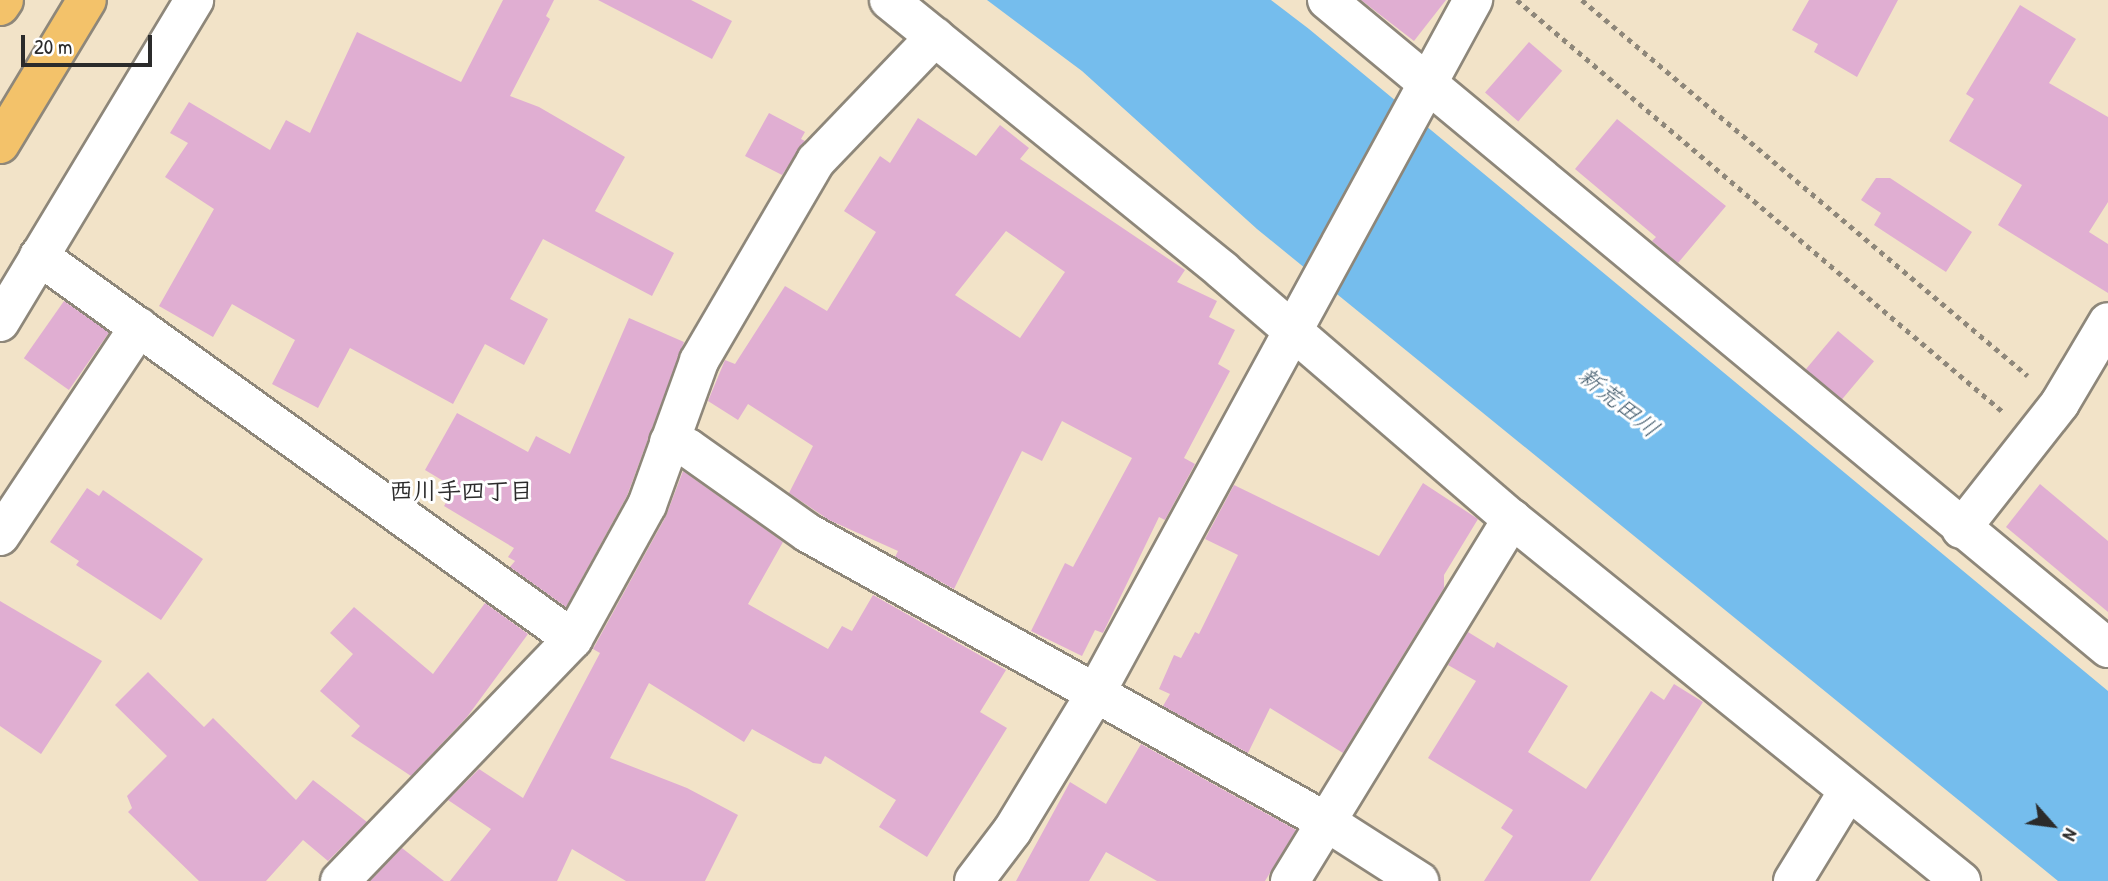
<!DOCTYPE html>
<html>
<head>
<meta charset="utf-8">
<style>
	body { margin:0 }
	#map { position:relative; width:2108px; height:881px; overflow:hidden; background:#f2e3c8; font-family:"Patrick Hand","Klee One",sans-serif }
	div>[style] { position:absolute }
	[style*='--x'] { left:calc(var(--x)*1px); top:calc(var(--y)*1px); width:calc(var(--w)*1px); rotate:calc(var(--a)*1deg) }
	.water>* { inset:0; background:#75bded }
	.building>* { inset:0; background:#e0aed2; transform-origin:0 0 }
	.path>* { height:4.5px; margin-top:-2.25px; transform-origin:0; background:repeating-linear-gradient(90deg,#8e877a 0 5px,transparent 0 10px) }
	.roads { filter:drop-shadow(2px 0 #8e877a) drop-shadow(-2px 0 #8e877a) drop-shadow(0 2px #8e877a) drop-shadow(0 -2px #8e877a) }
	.minor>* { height:38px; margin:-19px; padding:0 19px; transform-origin:19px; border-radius:19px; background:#fff }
	.highway>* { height:38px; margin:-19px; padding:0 19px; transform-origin:19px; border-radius:19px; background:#f3c26a }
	span { translate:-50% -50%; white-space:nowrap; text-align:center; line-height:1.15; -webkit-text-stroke:6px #fff; paint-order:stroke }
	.water-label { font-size:24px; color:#455e6f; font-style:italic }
	.neighbourhood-label { font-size:24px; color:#2b2b2b; font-weight:700 }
	.north { position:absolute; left:2017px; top:790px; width:70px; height:70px; -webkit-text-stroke:5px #fff; paint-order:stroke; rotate:118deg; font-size:19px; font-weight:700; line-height:28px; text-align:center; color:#2b2b2b }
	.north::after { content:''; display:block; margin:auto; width:24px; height:32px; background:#2b2b2b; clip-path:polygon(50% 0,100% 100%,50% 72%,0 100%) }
	.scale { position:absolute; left:21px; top:35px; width:131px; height:32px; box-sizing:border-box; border:4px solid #2b2b2b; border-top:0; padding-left:9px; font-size:21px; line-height:24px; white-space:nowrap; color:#2b2b2b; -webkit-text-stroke:5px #fff; paint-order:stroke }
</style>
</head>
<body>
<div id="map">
	<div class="water">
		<div style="clip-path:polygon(987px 0,1271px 0,1309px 29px,2108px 691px,2108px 881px,2058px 881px,1257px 229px,1082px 71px)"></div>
	</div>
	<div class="building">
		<div style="clip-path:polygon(503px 0,554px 0,546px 16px,550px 19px,510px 96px,539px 107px,625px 157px,595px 211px,674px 253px,652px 296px,543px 239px,510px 299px,548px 319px,524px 365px,485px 344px,453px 404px,350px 348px,318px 408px,272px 384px,295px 340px,232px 304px,213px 337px,159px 306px,214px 209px,165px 177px,188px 143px,170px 133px,189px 102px,270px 150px,286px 120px,310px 133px,357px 32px,461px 82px)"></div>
		<div style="clip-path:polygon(598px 0,691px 0,732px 21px,712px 59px)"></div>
		<div style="clip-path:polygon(1361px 0,1446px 0,1414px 41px)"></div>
		<div style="clip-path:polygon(1809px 0,1898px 0,1857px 77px,1814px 52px,1818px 44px,1792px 30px)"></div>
		<div style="clip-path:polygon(2020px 5px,2076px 39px,2049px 83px,2108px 117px,2108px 202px,2089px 232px,2108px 244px,2108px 293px,1998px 225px,2022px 185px,1949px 141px,1974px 99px,1966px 94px)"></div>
		<div style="left:1529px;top:42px;width:44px;height:67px;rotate:41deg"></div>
		<div style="clip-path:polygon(769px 113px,805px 132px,801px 139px,805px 141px,782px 175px,745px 156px)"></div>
		<div style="clip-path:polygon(evenodd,918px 118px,976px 156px,1000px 125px,1029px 148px,1020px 159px,1185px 270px,1177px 282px,1217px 301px,1209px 317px,1235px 330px,1218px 364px,1230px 371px,1184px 458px,1195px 464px,1165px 520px,1159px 517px,1103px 633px,1095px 630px,1082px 656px,1031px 631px,1065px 563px,1073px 567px,1132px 458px,1062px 421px,1042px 461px,1022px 451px,954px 589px,895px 557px,898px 551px,829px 520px,789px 493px,813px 446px,748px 404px,738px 420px,708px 401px,725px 360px,735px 364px,785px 286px,827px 311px,876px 232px,844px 211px,880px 156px,890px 163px,918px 118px,1006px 231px,1065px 272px,1020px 338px,955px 295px,1006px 231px)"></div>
		<div style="clip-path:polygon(1617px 119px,1726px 206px,1678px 263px,1652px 241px,1656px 237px,1575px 169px)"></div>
		<div style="clip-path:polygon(1876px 178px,1890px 178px,1972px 232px,1946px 272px,1874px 225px,1881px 213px,1861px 200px)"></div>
		<div style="left:64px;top:301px;width:55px;height:70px;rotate:35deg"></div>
		<div style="clip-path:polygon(629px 318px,684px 342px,627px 496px,566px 607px,510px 567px,515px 561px,508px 557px,514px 548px,444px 506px,455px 488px,425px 470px,457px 413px,528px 452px,536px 436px,570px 454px)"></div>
		<div style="left:1838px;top:331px;width:47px;height:50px;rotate:40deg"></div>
		<div style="clip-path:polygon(683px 471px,783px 542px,748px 604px,828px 649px,842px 626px,852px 631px,873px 595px,1006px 670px,980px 712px,1007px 728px,927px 857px,879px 827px,896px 800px,825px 756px,821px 764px,813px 763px,752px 729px,744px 742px,649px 683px,610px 758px,687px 788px,738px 815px,705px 881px,626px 881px,572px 849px,557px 881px,450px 881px,491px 829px,448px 800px,479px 769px,523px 798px,600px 653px,593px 649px,666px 516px)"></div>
		<div style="clip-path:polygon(1423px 483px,1478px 519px,1444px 575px,1444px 588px,1343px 753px,1270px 708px,1248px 753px,1163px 706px,1170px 694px,1159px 689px,1174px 655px,1181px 658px,1195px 632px,1199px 634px,1238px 555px,1205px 539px,1234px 485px,1379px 556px)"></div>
		<div style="clip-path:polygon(2040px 484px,2108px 541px,2108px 612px,2006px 527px)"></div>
		<div style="clip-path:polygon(87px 488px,99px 496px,103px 490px,203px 559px,161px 620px,76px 565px,79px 561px,50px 542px)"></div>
		<div style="clip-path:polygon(0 601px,102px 661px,41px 754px,0 726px)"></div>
		<div style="clip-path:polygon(485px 603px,528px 634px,467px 717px,411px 776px,351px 736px,360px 726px,320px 691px,353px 654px,330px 633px,354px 607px,433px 674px)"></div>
		<div style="clip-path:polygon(1468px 632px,1494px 648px,1497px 642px,1568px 686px,1528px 752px,1586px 789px,1651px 691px,1664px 700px,1674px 684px,1703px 702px,1590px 881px,1484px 881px,1513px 836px,1501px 828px,1513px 810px,1428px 758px,1476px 681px,1448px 665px)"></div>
		<div style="clip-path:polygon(148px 672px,204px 727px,213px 718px,296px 800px,313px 780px,367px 822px,328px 861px,303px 840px,266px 881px,199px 881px,128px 812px,132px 808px,127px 796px,167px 756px,115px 705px)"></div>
		<div style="clip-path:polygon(1141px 744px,1296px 830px,1265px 881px,1157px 881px,1106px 852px,1089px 881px,1016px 881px,1070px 782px,1106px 804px)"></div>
		<div style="clip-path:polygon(402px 848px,444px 881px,370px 881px)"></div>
	</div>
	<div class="path">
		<div style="--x:1517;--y:0;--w:636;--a:40.28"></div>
		<div style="--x:1582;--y:0;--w:583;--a:40.13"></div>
	</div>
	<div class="roads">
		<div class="minor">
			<div style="--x:889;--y:0;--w:429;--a:39"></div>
			<div style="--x:1222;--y:270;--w:382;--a:40.7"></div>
			<div style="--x:1512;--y:519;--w:577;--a:38.88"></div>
			<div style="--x:1327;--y:0;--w:1015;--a:39.68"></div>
			<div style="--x:39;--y:256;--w:657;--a:35.65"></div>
			<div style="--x:0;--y:322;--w:376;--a:-58.9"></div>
			<div style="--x:669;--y:442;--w:20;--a:18"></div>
			<div style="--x:688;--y:448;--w:147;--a:35.3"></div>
			<div style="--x:808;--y:533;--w:592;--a:29.12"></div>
			<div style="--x:1325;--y:821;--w:112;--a:32.6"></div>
			<div style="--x:1961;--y:529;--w:160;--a:-51.8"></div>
			<div style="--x:2060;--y:403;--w:94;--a:-59.3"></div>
			<div style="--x:0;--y:536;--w:251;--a:-56.4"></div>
			<div style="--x:340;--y:881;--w:336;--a:-46.1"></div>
			<div style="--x:573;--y:639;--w:153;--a:-61.1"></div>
			<div style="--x:647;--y:505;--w:153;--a:-70.1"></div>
			<div style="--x:699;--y:361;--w:232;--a:-59.7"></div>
			<div style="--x:816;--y:161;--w:172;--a:-46.2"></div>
			<div style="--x:974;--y:881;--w:63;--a:-52.8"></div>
			<div style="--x:1012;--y:831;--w:158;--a:-58.7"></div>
			<div style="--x:1094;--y:696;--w:793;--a:-61.43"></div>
			<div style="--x:1290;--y:881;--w:425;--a:-58.5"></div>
			<div style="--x:1793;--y:881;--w:103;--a:-58.5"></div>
		</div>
		<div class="highway">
			<div style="--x:0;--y:6;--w:7;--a:-56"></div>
			<div style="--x:0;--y:144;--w:168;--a:-58.9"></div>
		</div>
	</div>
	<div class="water-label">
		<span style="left:1619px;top:402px;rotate:39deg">新荒田川</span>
	</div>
	<div class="neighbourhood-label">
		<span style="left:461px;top:491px">西川手四丁目</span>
	</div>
	<div class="north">N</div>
	<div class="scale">20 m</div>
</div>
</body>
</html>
